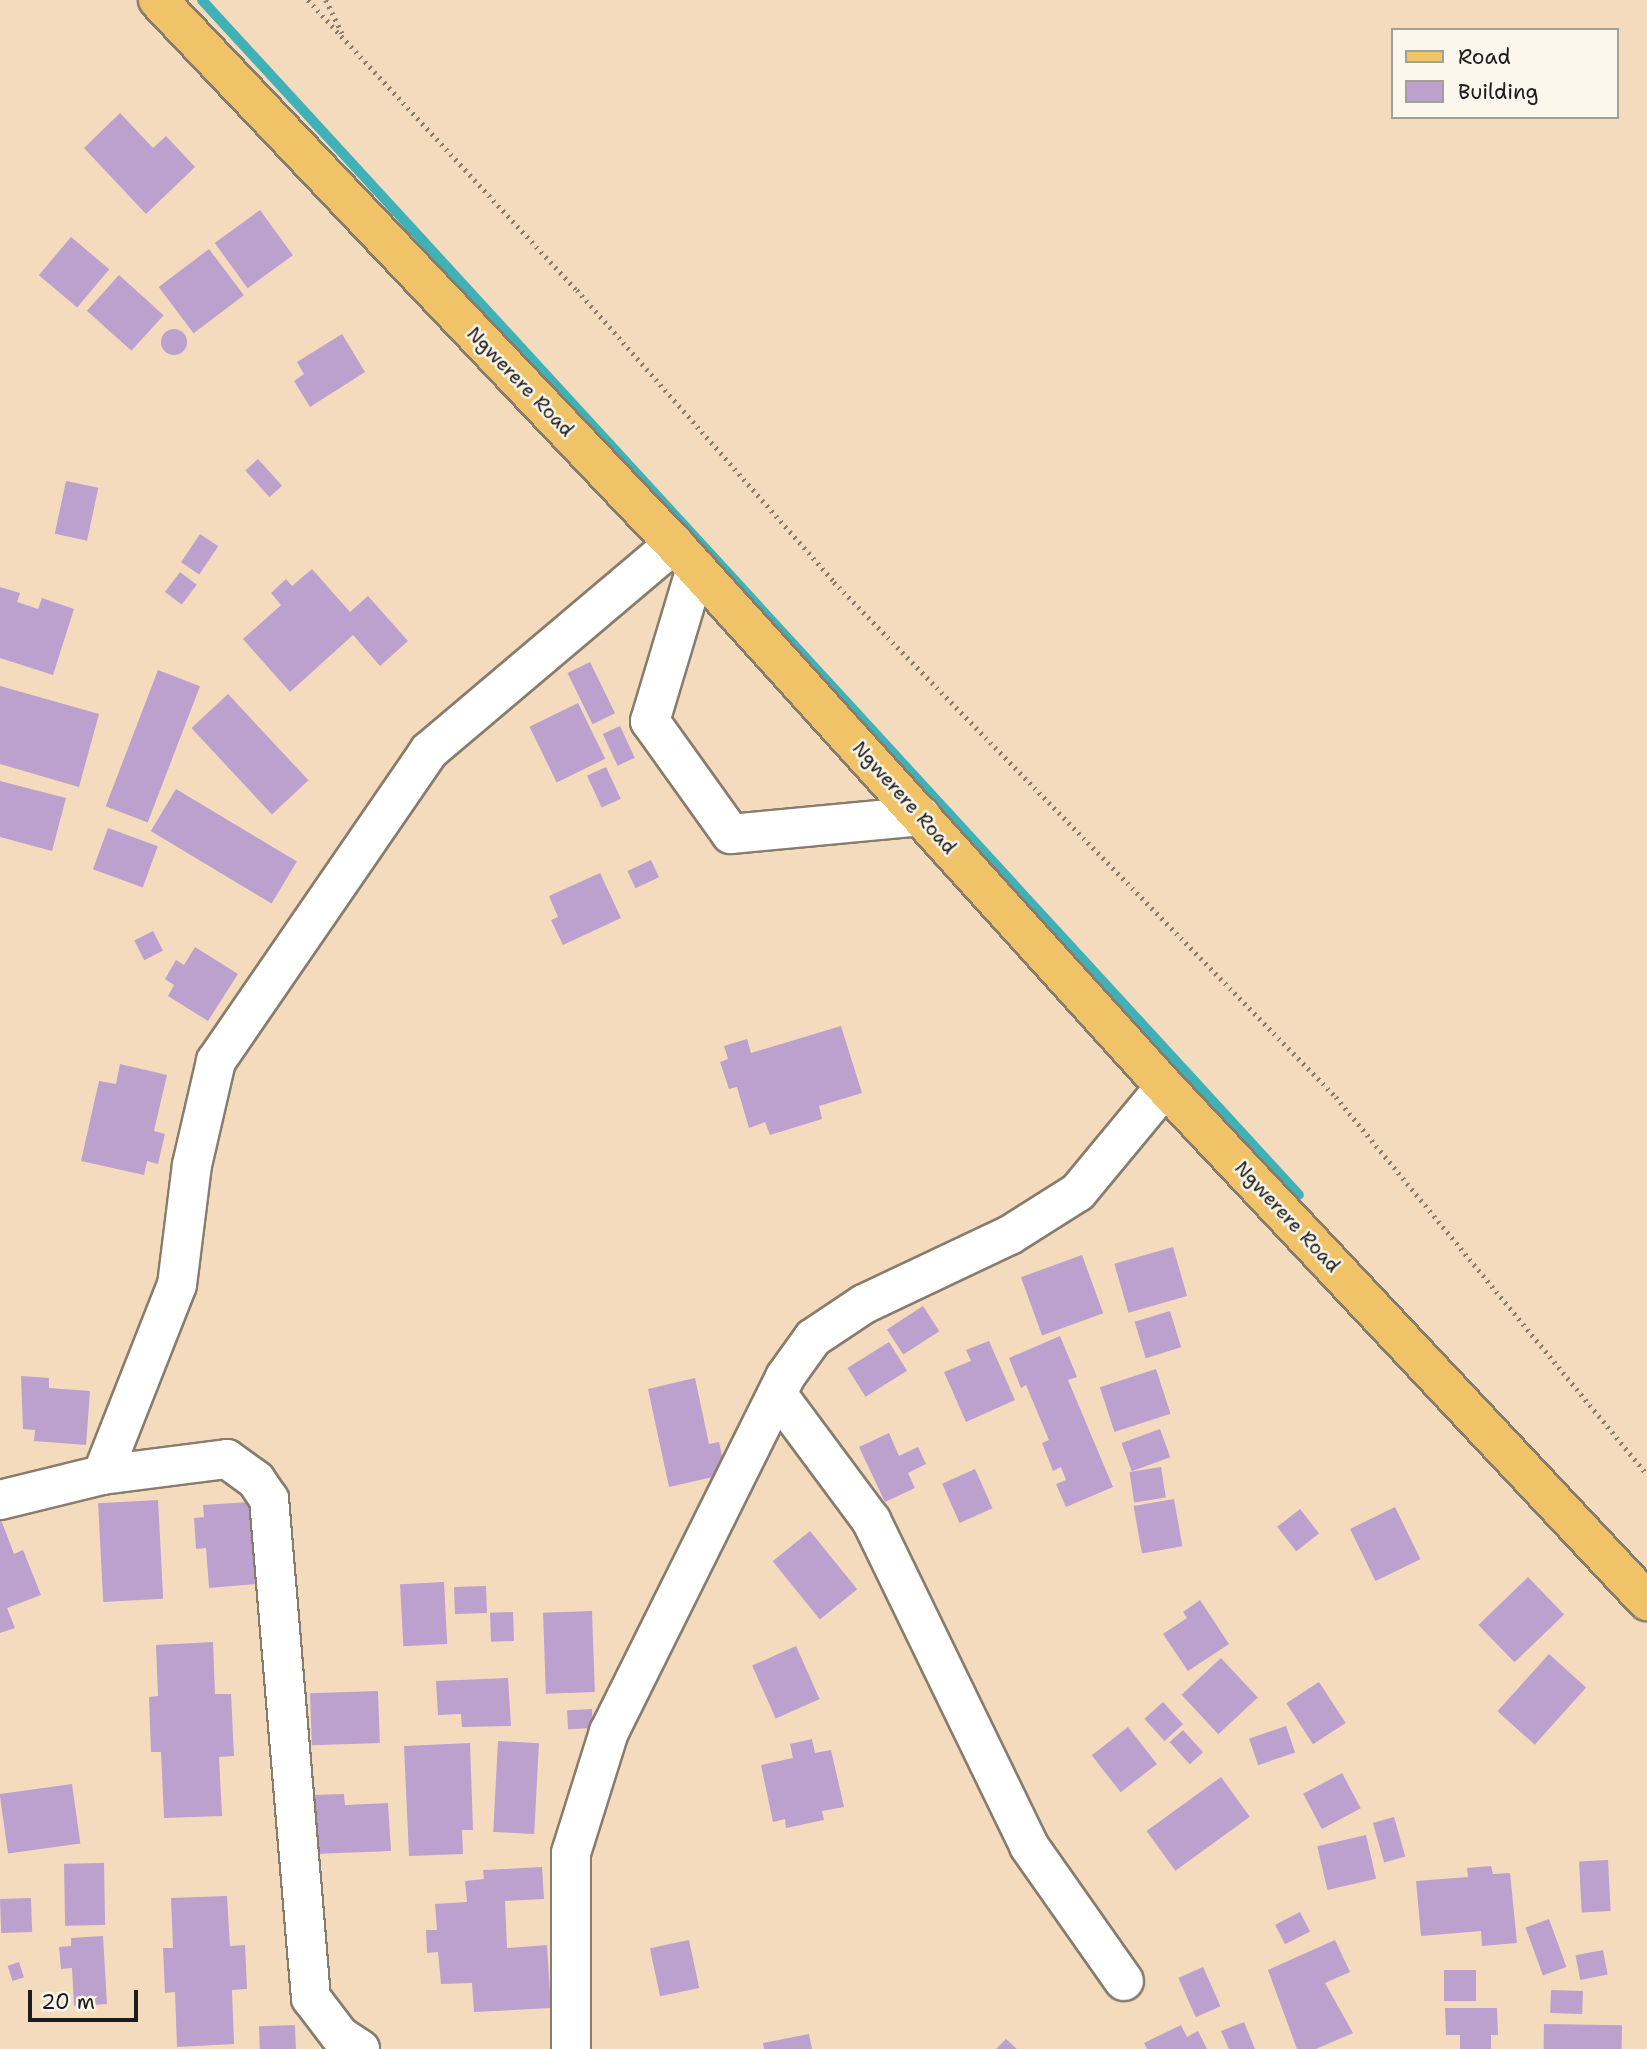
<!DOCTYPE html>
<html>
<head>
<meta charset="utf-8">
<style>
	body { margin:0 }
	#map { position:relative; width:1647px; height:2049px; overflow:hidden; background:#f4dbbe; font-family:"Shantell Sans",sans-serif }
	div>[style] { position:absolute }
	[style*='--x'] { left:calc(var(--x)*1px); top:calc(var(--y)*1px); width:calc(var(--w)*1px); rotate:calc(var(--a)*1deg) }
	.stream>* { height:10px; margin:-5px; padding:0 5px; transform-origin:5px; border-radius:5px; background:#41b1b8 }
	.building>* { inset:0; background:#bca1ce; transform-origin:0 0 }
	.round { border-radius:50% }
	.path>* { height:4.5px; margin-top:-2.25px; transform-origin:0; background:repeating-linear-gradient(90deg,#887c6d 0 2px,transparent 0 7px) }
	.roads { filter:drop-shadow(2px 0 #887c6d) drop-shadow(-2px 0 #887c6d) drop-shadow(0 2px #887c6d) drop-shadow(0 -2px #887c6d) }
	.minor>* { height:38px; margin:-19px; padding:0 19px; transform-origin:19px; border-radius:19px; background:#fff }
	.major>* { height:38px; margin:-19px; padding:0 19px; transform-origin:19px; border-radius:19px; background:#f1c369 }
	span { translate:-50% -50%; white-space:nowrap; text-align:center; line-height:1.15; -webkit-text-stroke:5px #fbf7ec; paint-order:stroke }
	.street-label { font-size:19px; color:#1c1c1c }
	.legend { position:absolute; left:1391px; top:28px; width:228px; height:91px; box-sizing:border-box; background:#fbf7ec; border:2px solid #a29f99; margin:0; padding:9px 12px; list-style:none; font-size:21px; color:#1c1c1c }
	.legend li { display:flex; align-items:center; gap:14px; height:35px }
	.legend b { width:35px; border:2px solid #a29f99 }
	.scale { position:absolute; left:28px; top:1990px; width:110px; height:32px; box-sizing:border-box; border:4px solid #1c1c1c; border-top:0; padding-left:9px; font-size:21px; line-height:24px; white-space:nowrap; color:#1c1c1c; -webkit-text-stroke:5px #fbf7ec; paint-order:stroke }
</style>
</head>
<body>
<div id="map">
	<div class="stream">
		<div style="--x:202;--y:0;--w:1622;--a:47.45"></div>
	</div>
	<div class="building">
		<div style="clip-path:polygon(120px 113px,153px 148px,166px 136px,195px 167px,146px 214px,84px 148px)"></div>
		<div style="left:260px;top:210px;width:56px;height:56px;rotate:54deg"></div>
		<div style="left:71px;top:237px;width:50px;height:50px;rotate:40deg"></div>
		<div style="left:209px;top:249px;width:58px;height:63px;rotate:53deg"></div>
		<div style="left:119px;top:275px;width:60px;height:48px;rotate:42deg"></div>
		<div class="round" style="left:161px;top:329px;width:26px;height:26px"></div>
		<div style="clip-path:polygon(342px 334px,365px 372px,310px 407px,294px 381px,304px 374px,297px 362px)"></div>
		<div style="left:258px;top:459px;width:36px;height:17px;rotate:48deg"></div>
		<div style="left:66px;top:481px;width:33px;height:54px;rotate:12deg"></div>
		<div style="left:200px;top:534px;width:22px;height:34px;rotate:34deg"></div>
		<div style="clip-path:polygon(312px 569px,350px 612px,368px 596px,408px 641px,380px 666px,353px 635px,290px 692px,243px 639px,281px 605px,271px 593px,286px 579px,292px 586px)"></div>
		<div style="left:180px;top:572px;width:21px;height:25px;rotate:37deg"></div>
		<div style="clip-path:polygon(0 587px,20px 593px,17px 602px,38px 609px,42px 598px,74px 609px,53px 675px,0 658px)"></div>
		<div style="left:590px;top:662px;width:57px;height:25px;rotate:64deg"></div>
		<div style="left:158px;top:670px;width:45px;height:146px;rotate:21deg"></div>
		<div style="clip-path:polygon(0 686px,99px 714px,79px 787px,0 764px)"></div>
		<div style="left:228px;top:694px;width:118px;height:50px;rotate:47deg"></div>
		<div style="left:578px;top:703px;width:62px;height:54px;rotate:64deg"></div>
		<div style="left:620px;top:726px;width:35px;height:19px;rotate:65deg"></div>
		<div style="left:606px;top:767px;width:35px;height:21px;rotate:65deg"></div>
		<div style="clip-path:polygon(0 781px,66px 798px,52px 851px,0 837px)"></div>
		<div style="left:176px;top:789px;width:141px;height:49px;rotate:31deg"></div>
		<div style="left:108px;top:828px;width:53px;height:44px;rotate:20deg"></div>
		<div style="left:651px;top:860px;width:19px;height:26px;rotate:65deg"></div>
		<div style="clip-path:polygon(600px 873px,621px 918px,563px 945px,551px 920px,558px 917px,549px 896px)"></div>
		<div style="left:153px;top:931px;width:22px;height:21px;rotate:63deg"></div>
		<div style="clip-path:polygon(195px 947px,238px 974px,208px 1021px,168px 996px,174px 985px,165px 979px,176px 960px,184px 965px)"></div>
		<div style="clip-path:polygon(841px 1026px,862px 1093px,819px 1106px,822px 1119px,770px 1135px,765px 1122px,749px 1128px,737px 1087px,729px 1089px,720px 1062px,728px 1059px,724px 1046px,747px 1039px,751px 1053px)"></div>
		<div style="clip-path:polygon(120px 1064px,167px 1075px,154px 1131px,165px 1134px,158px 1164px,147px 1161px,144px 1175px,81px 1161px,99px 1081px,116px 1084px)"></div>
		<div style="left:1173px;top:1247px;width:51px;height:61px;rotate:74deg"></div>
		<div style="left:1082px;top:1255px;width:62px;height:65px;rotate:70deg"></div>
		<div style="left:923px;top:1306px;width:30px;height:43px;rotate:57deg"></div>
		<div style="left:1170px;top:1311px;width:38px;height:37px;rotate:73deg"></div>
		<div style="clip-path:polygon(1060px 1336px,1077px 1377px,1068px 1380px,1113px 1487px,1066px 1507px,1056px 1484px,1066px 1480px,1061px 1467px,1053px 1471px,1042px 1443px,1049px 1440px,1026px 1385px,1021px 1388px,1009px 1358px)"></div>
		<div style="clip-path:polygon(989px 1341px,1015px 1400px,966px 1422px,944px 1372px,971px 1361px,966px 1350px)"></div>
		<div style="left:889px;top:1342px;width:34px;height:49px;rotate:58deg"></div>
		<div style="left:1156px;top:1369px;width:47px;height:59px;rotate:72deg"></div>
		<div style="clip-path:polygon(21px 1376px,49px 1378px,49px 1388px,90px 1391px,86px 1445px,34px 1441px,35px 1430px,23px 1429px)"></div>
		<div style="clip-path:polygon(695px 1378px,709px 1444px,719px 1442px,726px 1474px,669px 1487px,648px 1389px)"></div>
		<div style="left:1160px;top:1429px;width:30px;height:41px;rotate:70deg"></div>
		<div style="clip-path:polygon(889px 1433px,899px 1456px,918px 1447px,926px 1464px,908px 1473px,915px 1488px,885px 1502px,859px 1447px)"></div>
		<div style="left:1161px;top:1467px;width:31px;height:32px;rotate:81deg"></div>
		<div style="left:975px;top:1469px;width:43px;height:36px;rotate:66deg"></div>
		<div style="left:1174px;top:1499px;width:48px;height:41px;rotate:80deg"></div>
		<div style="left:158px;top:1500px;width:99px;height:60px;rotate:87deg"></div>
		<div style="clip-path:polygon(250px 1502px,257px 1584px,209px 1588px,206px 1548px,196px 1549px,194px 1518px,204px 1517px,203px 1505px)"></div>
		<div style="left:1395px;top:1507px;width:58px;height:50px;rotate:64deg"></div>
		<div style="left:1300px;top:1509px;width:31px;height:29px;rotate:52deg"></div>
		<div style="clip-path:polygon(0 1517px,14px 1554px,23px 1550px,41px 1595px,7px 1608px,15px 1628px,0 1633px)"></div>
		<div style="left:810px;top:1531px;width:75px;height:48px;rotate:51deg"></div>
		<div style="left:1528px;top:1577px;width:52px;height:69px;rotate:46deg"></div>
		<div style="left:444px;top:1582px;width:62px;height:44px;rotate:87deg"></div>
		<div style="left:486px;top:1586px;width:27px;height:32px;rotate:88deg"></div>
		<div style="clip-path:polygon(1200px 1600px,1229px 1644px,1188px 1671px,1163px 1634px,1187px 1618px,1183px 1612px)"></div>
		<div style="left:592px;top:1611px;width:81px;height:49px;rotate:88deg"></div>
		<div style="left:513px;top:1612px;width:29px;height:23px;rotate:88deg"></div>
		<div style="clip-path:polygon(213px 1642px,215px 1694px,231px 1694px,234px 1756px,219px 1757px,222px 1816px,164px 1818px,161px 1752px,151px 1752px,149px 1697px,158px 1696px,156px 1645px)"></div>
		<div style="left:796px;top:1646px;width:58px;height:48px;rotate:66deg"></div>
		<div style="left:1549px;top:1654px;width:50px;height:77px;rotate:42deg"></div>
		<div style="left:1221px;top:1658px;width:54px;height:54px;rotate:47deg"></div>
		<div style="clip-path:polygon(508px 1678px,511px 1726px,462px 1727px,461px 1714px,438px 1715px,436px 1681px)"></div>
		<div style="left:1319px;top:1682px;width:49px;height:39px;rotate:57deg"></div>
		<div style="left:378px;top:1691px;width:52px;height:68px;rotate:88deg"></div>
		<div style="left:1163px;top:1702px;width:30px;height:25px;rotate:48deg"></div>
		<div style="left:592px;top:1709px;width:19px;height:25px;rotate:87deg"></div>
		<div style="left:1286px;top:1726px;width:28px;height:39px;rotate:71deg"></div>
		<div style="left:1128px;top:1727px;width:47px;height:46px;rotate:52deg"></div>
		<div style="left:1183px;top:1730px;width:30px;height:18px;rotate:48deg"></div>
		<div style="clip-path:polygon(812px 1739px,815px 1753px,831px 1750px,844px 1807px,822px 1811px,824px 1820px,786px 1828px,785px 1819px,773px 1822px,761px 1765px,793px 1758px,790px 1744px)"></div>
		<div style="left:498px;top:1741px;width:41px;height:91px;rotate:3deg"></div>
		<div style="clip-path:polygon(470px 1743px,473px 1830px,462px 1830px,463px 1854px,409px 1856px,404px 1746px)"></div>
		<div style="left:1342px;top:1773px;width:40px;height:44px;rotate:62deg"></div>
		<div style="left:1221px;top:1777px;width:49px;height:92px;rotate:54deg"></div>
		<div style="left:72px;top:1784px;width:60px;height:73px;rotate:82deg"></div>
		<div style="clip-path:polygon(344px 1794px,345px 1805px,388px 1803px,391px 1851px,314px 1854px,312px 1795px)"></div>
		<div style="left:1394px;top:1817px;width:41px;height:22px;rotate:74deg"></div>
		<div style="left:1366px;top:1835px;width:45px;height:50px;rotate:77deg"></div>
		<div style="left:1608px;top:1860px;width:51px;height:29px;rotate:87deg"></div>
		<div style="left:104px;top:1863px;width:62px;height:40px;rotate:89deg"></div>
		<div style="clip-path:polygon(1491px 1866px,1493px 1874px,1510px 1873px,1517px 1943px,1482px 1946px,1481px 1931px,1421px 1936px,1416px 1881px,1468px 1877px,1467px 1868px)"></div>
		<div style="clip-path:polygon(542px 1867px,544px 1899px,505px 1901px,507px 1948px,547px 1945px,551px 2008px,474px 2012px,472px 1983px,441px 1984px,438px 1952px,427px 1953px,426px 1930px,437px 1930px,435px 1904px,467px 1902px,465px 1881px,484px 1879px,483px 1870px)"></div>
		<div style="clip-path:polygon(227px 1896px,230px 1946px,245px 1945px,247px 1989px,232px 1990px,234px 2044px,177px 2047px,175px 1992px,165px 1993px,163px 1948px,173px 1948px,171px 1898px)"></div>
		<div style="left:31px;top:1898px;width:34px;height:31px;rotate:88deg"></div>
		<div style="left:1300px;top:1912px;width:22px;height:28px;rotate:63deg"></div>
		<div style="left:1549px;top:1919px;width:51px;height:25px;rotate:70deg"></div>
		<div style="clip-path:polygon(103px 1936px,107px 2004px,74px 2006px,72px 1968px,61px 1969px,59px 1947px,71px 1946px,71px 1938px)"></div>
		<div style="left:689px;top:1940px;width:49px;height:40px;rotate:78deg"></div>
		<div style="clip-path:polygon(1335px 1940px,1350px 1972px,1325px 1983px,1353px 2033px,1316px 2049px,1297px 2049px,1268px 1970px)"></div>
		<div style="left:1603px;top:1950px;width:25px;height:28px;rotate:79deg"></div>
		<div style="left:19px;top:1962px;width:16px;height:12px;rotate:72deg"></div>
		<div style="left:1203px;top:1967px;width:43px;height:27px;rotate:66deg"></div>
		<div style="left:1444px;top:1970px;width:32px;height:31px"></div>
		<div style="left:1551px;top:1990px;width:32px;height:23px;rotate:2deg"></div>
		<div style="clip-path:polygon(1445px 2008px,1497px 2008px,1498px 2035px,1491px 2035px,1491px 2049px,1460px 2049px,1460px 2035px,1446px 2035px)"></div>
		<div style="clip-path:polygon(1244px 2022px,1255px 2049px,1229px 2049px,1221px 2031px)"></div>
		<div style="left:1544px;top:2024px;width:78px;height:25px;rotate:1deg"></div>
		<div style="left:295px;top:2025px;width:24px;height:36px;rotate:88deg"></div>
		<div style="clip-path:polygon(1181px 2025px,1187px 2037px,1198px 2031px,1207px 2049px,1147px 2049px,1144px 2043px)"></div>
		<div style="clip-path:polygon(809px 2034px,812px 2049px,764px 2049px,763px 2043px)"></div>
		<div style="clip-path:polygon(1006px 2039px,1017px 2049px,996px 2049px)"></div>
	</div>
	<div class="path">
		<div style="--x:308;--y:0;--w:396;--a:47.2"></div>
		<div style="--x:577;--y:290;--w:389;--a:48.6"></div>
		<div style="--x:834;--y:582;--w:719;--a:45.73"></div>
		<div style="--x:1336;--y:1097;--w:489;--a:50.5"></div>
		<div style="--x:326;--y:0;--w:37;--a:64"></div>
	</div>
	<div class="roads">
		<div class="minor">
			<div style="--x:696;--y:568;--w:160;--a:106.7"></div>
			<div style="--x:650;--y:721;--w:139;--a:54.4"></div>
			<div style="--x:731;--y:834;--w:191;--a:-5.4"></div>
			<div style="--x:778;--y:1395;--w:156;--a:53.4"></div>
			<div style="--x:871;--y:1520;--w:362;--a:64.1"></div>
			<div style="--x:1029;--y:1846;--w:165;--a:54.9"></div>
			<div style="--x:102;--y:1475;--w:204;--a:-68.5"></div>
			<div style="--x:177;--y:1285;--w:121;--a:-82.9"></div>
			<div style="--x:192;--y:1165;--w:107;--a:-77"></div>
			<div style="--x:216;--y:1061;--w:376;--a:-55.5"></div>
			<div style="--x:429;--y:751;--w:321;--a:-40.2"></div>
			<div style="--x:0;--y:1500;--w:105;--a:-13.8"></div>
			<div style="--x:102;--y:1475;--w:126;--a:-7.3"></div>
			<div style="--x:227;--y:1459;--w:36;--a:36"></div>
			<div style="--x:256;--y:1480;--w:23;--a:56"></div>
			<div style="--x:269;--y:1499;--w:501;--a:85.19"></div>
			<div style="--x:311;--y:1998;--w:48;--a:52.7"></div>
			<div style="--x:340;--y:2036;--w:24;--a:33"></div>
			<div style="--x:571;--y:2049;--w:196;--a:-90"></div>
			<div style="--x:571;--y:1853;--w:127;--a:-72.6"></div>
			<div style="--x:609;--y:1732;--w:396;--a:-63.6"></div>
			<div style="--x:785;--y:1377;--w:48;--a:-54.3"></div>
			<div style="--x:813;--y:1338;--w:61;--a:-33.7"></div>
			<div style="--x:864;--y:1304;--w:161;--a:-25.3"></div>
			<div style="--x:1010;--y:1235;--w:80;--a:-32.3"></div>
			<div style="--x:1078;--y:1192;--w:136;--a:-50.4"></div>
		</div>
		<div class="major">
			<div style="--x:158;--y:0;--w:750;--a:46.51"></div>
			<div style="--x:674;--y:544;--w:732;--a:47.88"></div>
			<div style="--x:1165;--y:1087;--w:705;--a:46.84"></div>
		</div>
	</div>
	<div class="street-label">
		<span style="left:520px;top:382px;rotate:46deg">Ngwerere Road</span>
		<span style="left:904px;top:798px;rotate:48deg">Ngwerere Road</span>
		<span style="left:1287px;top:1217px;rotate:47deg">Ngwerere Road</span>
	</div>
	<ul class="legend">
	<li><b style="height:9px;background:#f1c369"></b>Road</li>
	<li><b style="height:19px;background:#bca1ce"></b>Building</li>
	</ul>
	<div class="scale">20 m</div>
</div>
</body>
</html>
